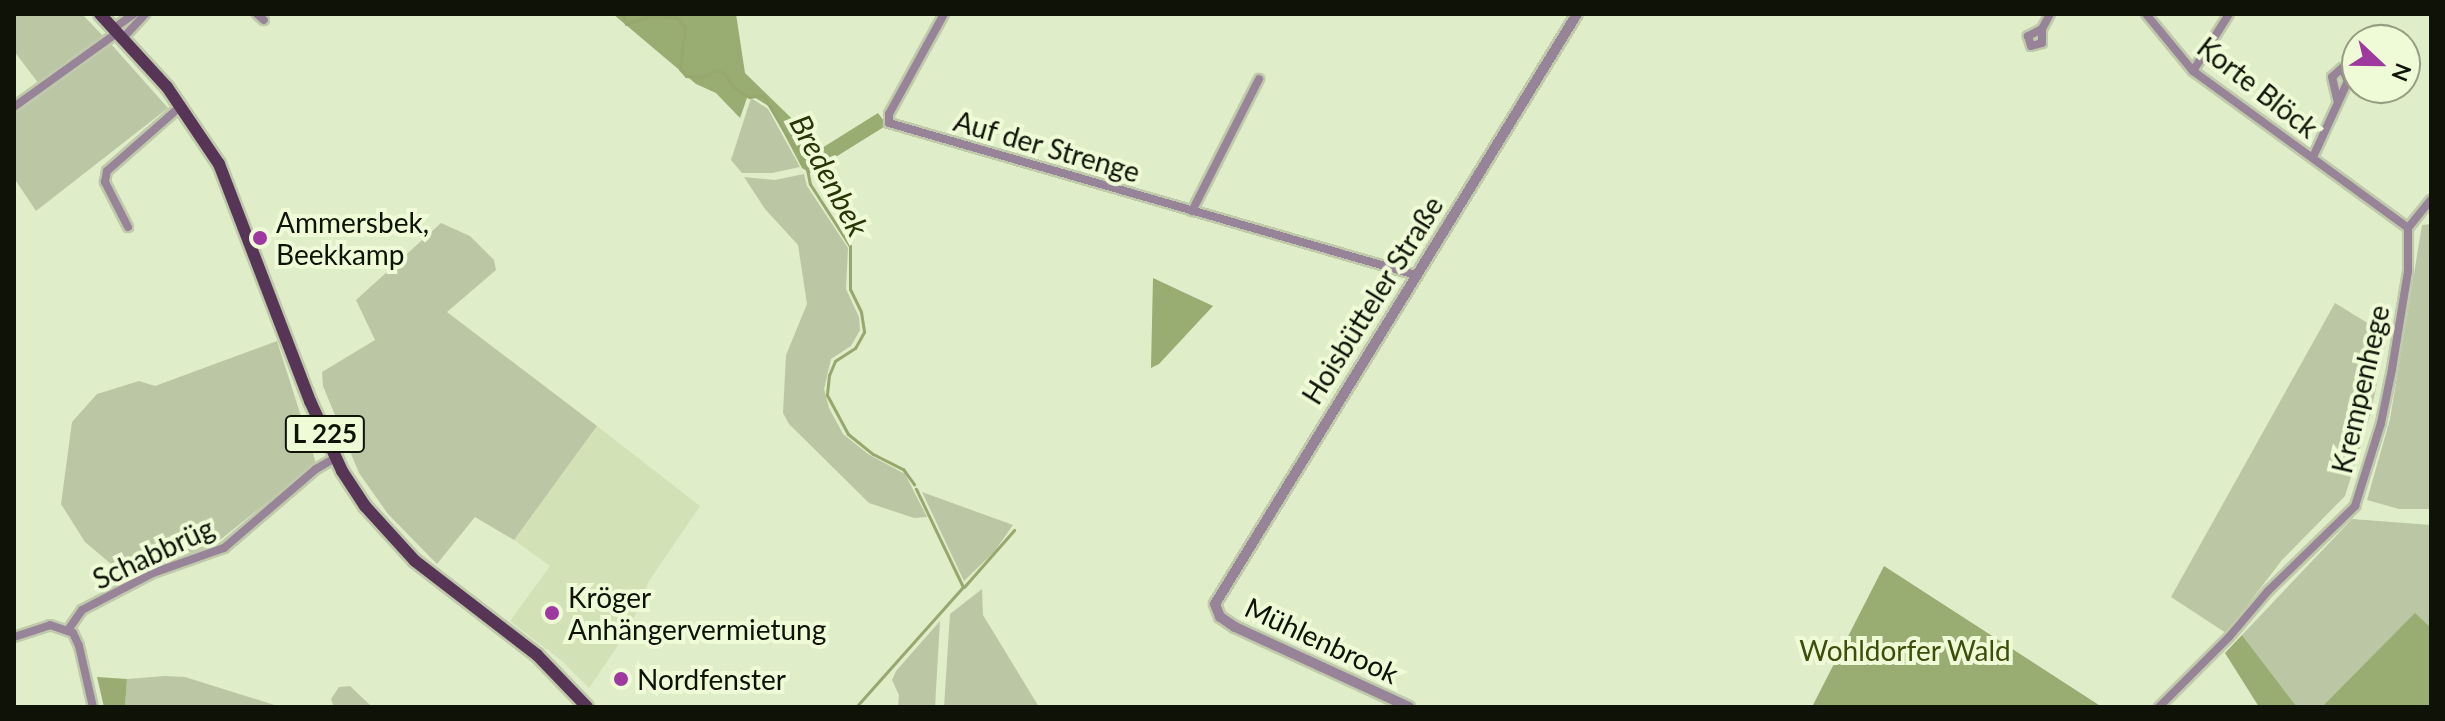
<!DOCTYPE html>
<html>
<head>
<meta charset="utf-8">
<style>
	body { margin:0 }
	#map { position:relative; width:2445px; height:721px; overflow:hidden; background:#e0edc9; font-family:Lato,sans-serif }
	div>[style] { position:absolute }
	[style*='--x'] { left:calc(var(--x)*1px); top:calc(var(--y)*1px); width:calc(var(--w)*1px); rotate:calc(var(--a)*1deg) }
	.built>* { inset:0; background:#d2e1b6 }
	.green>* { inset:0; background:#bbc7a4 }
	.forest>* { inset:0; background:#99ac72 }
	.stream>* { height:3px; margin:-1.5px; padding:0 1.5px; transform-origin:1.5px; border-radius:1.5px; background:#96a86e }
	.roads { filter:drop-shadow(2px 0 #bfcaaa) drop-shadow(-2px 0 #bfcaaa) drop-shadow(0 2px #bfcaaa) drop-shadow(0 -2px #bfcaaa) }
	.minor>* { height:8px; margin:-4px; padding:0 4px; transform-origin:4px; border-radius:4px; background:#988498 }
	.tertiary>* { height:10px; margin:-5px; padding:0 5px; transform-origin:5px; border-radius:5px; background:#988498 }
	.primary>* { height:12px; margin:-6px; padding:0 6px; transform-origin:6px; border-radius:6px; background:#573556 }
	.dots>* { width:22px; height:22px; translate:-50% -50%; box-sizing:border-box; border:4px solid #eefbd6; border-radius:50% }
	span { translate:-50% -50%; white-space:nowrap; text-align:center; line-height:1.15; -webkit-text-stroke:8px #eefbd6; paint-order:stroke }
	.shield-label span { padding:2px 6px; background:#eefbd6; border:2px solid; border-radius:6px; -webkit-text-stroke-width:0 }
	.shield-label { font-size:26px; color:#0f1307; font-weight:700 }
	.street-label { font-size:28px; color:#0f1307 }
	.poi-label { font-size:28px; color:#0f1307 }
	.left { translate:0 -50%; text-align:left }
	.park-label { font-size:28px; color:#3d4e0b }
	.water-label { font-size:30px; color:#293407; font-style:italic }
	.frame { position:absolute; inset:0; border:16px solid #0f1307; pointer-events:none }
	.north { position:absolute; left:2341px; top:24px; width:80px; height:80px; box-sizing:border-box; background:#eefbd6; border:2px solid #959e83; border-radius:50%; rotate:112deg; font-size:22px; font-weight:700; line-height:32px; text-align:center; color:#0f1307 }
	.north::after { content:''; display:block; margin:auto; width:28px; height:36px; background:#9d399f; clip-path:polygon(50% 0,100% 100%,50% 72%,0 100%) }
</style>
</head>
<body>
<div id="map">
	<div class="built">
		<div style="clip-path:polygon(597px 426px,700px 506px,649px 581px,630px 628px,589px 688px,562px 661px,510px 621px,550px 566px,514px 540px)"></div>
	</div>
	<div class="green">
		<div style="clip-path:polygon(14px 14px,82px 14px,103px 36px,39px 84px,14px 51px)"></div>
		<div style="clip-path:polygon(111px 44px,168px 108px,36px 211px,14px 178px,14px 113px)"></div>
		<div style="clip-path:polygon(751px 98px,768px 109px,800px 167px,772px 173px,742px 173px,731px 160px)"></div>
		<div style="clip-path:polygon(804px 174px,807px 186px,848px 248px,846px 289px,859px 317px,860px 330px,851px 346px,831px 359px,824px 389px,829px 408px,843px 434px,868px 454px,905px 474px,927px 517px,914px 518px,869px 503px,789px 424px,783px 413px,786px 355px,807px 304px,798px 245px,765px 209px,744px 177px,775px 180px)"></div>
		<div style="clip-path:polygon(441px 223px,470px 236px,494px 260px,496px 270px,447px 312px,597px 426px,514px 540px,475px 517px,437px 564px,388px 514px,359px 473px,323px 386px,322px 372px,375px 340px,356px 300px)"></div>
		<div style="clip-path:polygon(2431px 224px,2431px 509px,2399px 509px,2367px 500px,2390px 419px,2422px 225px)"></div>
		<div style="clip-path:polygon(2335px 303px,2387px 335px,2371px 412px,2345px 496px,2282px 560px,2226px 633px,2171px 597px)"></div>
		<div style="clip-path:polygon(277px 341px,316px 463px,215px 544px,151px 567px,117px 569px,85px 542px,61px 504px,72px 422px,97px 394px,139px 381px,155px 386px)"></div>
		<div style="clip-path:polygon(922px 492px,1013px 525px,994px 552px,964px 581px)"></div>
		<div style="clip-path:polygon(2352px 519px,2431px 525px,2431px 707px,2297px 707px,2242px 635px)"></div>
		<div style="clip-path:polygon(982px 589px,983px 615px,1039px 707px,944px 707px,950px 614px)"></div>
		<div style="clip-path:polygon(940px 621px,935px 707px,898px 707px,899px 695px,892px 680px,896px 671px)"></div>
		<div style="clip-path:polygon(165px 676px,185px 677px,281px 707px,125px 707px,127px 679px)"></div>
		<div style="clip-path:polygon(350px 686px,370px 705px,372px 707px,334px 707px,331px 699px,339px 687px)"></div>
	</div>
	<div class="forest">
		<div style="clip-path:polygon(613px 14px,736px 14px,745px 73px,822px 148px,878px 113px,887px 125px,810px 173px,802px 168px,770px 107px,754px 97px,747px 98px,740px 118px,716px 93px,696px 84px)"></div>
		<div style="clip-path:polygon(1153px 278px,1213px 306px,1159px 364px,1151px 368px)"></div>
		<div style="clip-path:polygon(1884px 566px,2102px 707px,1812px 707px)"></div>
		<div style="clip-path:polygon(2415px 613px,2431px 628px,2431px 707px,2322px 707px)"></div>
		<div style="clip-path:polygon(2242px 635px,2297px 707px,2259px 707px,2225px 653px)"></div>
		<div style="clip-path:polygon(97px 677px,127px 679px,125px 707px,104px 707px)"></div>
	</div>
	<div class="stream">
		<div style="--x:623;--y:14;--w:10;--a:73"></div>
		<div style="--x:626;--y:24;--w:26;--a:-18"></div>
		<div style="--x:651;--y:16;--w:26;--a:4"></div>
		<div style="--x:677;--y:18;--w:12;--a:48"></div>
		<div style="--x:685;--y:27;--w:42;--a:96.8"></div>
		<div style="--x:680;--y:69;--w:9;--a:49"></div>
		<div style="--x:686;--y:76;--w:17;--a:3"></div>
		<div style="--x:703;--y:77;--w:13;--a:-32"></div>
		<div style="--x:714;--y:70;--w:10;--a:17"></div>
		<div style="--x:724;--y:73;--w:17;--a:57"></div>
		<div style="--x:733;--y:87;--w:19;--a:32"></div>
		<div style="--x:749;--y:97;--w:14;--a:-8"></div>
		<div style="--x:763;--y:95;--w:59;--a:59.5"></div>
		<div style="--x:793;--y:146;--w:11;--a:38"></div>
		<div style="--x:802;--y:153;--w:10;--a:96"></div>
		<div style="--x:801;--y:163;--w:8;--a:45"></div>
		<div style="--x:807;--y:169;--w:15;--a:79"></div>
		<div style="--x:810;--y:184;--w:74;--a:57.2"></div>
		<div style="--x:850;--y:246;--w:43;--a:90"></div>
		<div style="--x:850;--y:289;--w:25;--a:64"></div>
		<div style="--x:861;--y:312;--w:20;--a:81"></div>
		<div style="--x:864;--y:332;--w:18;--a:119"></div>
		<div style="--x:855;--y:348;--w:24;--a:147"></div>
		<div style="--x:835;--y:361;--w:15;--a:113"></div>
		<div style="--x:829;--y:375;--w:20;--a:96"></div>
		<div style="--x:827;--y:395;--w:44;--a:61.7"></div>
		<div style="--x:848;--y:434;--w:32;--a:39"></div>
		<div style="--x:873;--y:454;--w:34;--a:27"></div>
		<div style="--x:903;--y:469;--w:19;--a:54"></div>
		<div style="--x:964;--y:587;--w:76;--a:-48.7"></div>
		<div style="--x:856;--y:707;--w:161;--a:-48.3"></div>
		<div style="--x:963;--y:587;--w:109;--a:-115.6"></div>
	</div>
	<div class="roads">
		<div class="minor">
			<div style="--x:257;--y:14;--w:9;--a:41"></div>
			<div style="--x:944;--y:14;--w:114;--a:118.8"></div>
			<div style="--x:889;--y:114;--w:9;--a:90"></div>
			<div style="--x:889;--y:123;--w:548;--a:16.09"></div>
			<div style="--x:2146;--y:14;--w:74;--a:50.5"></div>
			<div style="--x:2193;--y:71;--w:266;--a:36.1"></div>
			<div style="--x:113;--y:29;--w:26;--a:-36"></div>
			<div style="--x:2042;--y:29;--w:16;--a:153"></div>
			<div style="--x:2028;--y:36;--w:10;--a:73"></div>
			<div style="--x:2031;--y:46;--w:11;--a:-15"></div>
			<div style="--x:2042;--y:43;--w:14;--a:-90"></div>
			<div style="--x:2042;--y:29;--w:17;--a:-62"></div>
			<div style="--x:122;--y:39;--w:34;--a:-47"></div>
			<div style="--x:2193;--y:71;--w:67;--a:-57.7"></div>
			<div style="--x:14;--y:107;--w:127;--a:-35.7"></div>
			<div style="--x:2313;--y:157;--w:84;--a:-65.3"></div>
			<div style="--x:2348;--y:81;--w:14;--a:-115"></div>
			<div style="--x:2342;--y:68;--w:13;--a:138"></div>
			<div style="--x:2332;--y:77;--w:23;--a:77"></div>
			<div style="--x:1192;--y:211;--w:148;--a:-63.1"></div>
			<div style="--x:128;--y:227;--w:51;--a:-117.1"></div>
			<div style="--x:105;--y:182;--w:11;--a:-80"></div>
			<div style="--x:107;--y:171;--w:98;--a:-41.3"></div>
			<div style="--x:68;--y:630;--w:24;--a:-55"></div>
			<div style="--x:82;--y:610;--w:80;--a:-27.5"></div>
			<div style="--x:153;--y:573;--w:75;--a:-19.4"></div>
			<div style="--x:224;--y:548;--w:121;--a:-40.7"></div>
			<div style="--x:316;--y:469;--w:22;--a:-30"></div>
			<div style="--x:14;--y:637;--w:38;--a:-18"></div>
			<div style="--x:50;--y:625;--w:24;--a:19"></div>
			<div style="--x:73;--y:633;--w:14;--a:65"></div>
			<div style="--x:79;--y:646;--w:63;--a:77.1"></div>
			<div style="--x:2159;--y:707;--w:99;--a:-45"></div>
			<div style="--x:2229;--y:637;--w:60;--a:-49.7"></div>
			<div style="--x:2268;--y:591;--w:122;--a:-44.3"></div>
			<div style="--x:2355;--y:506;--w:87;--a:-72.6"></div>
			<div style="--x:2381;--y:423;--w:55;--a:-78.5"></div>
			<div style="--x:2392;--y:369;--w:99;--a:-80.7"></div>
			<div style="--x:2408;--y:271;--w:43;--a:-90"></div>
			<div style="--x:2408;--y:228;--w:36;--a:-51"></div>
		</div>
		<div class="tertiary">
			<div style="--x:1409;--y:707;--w:192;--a:-155.3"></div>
			<div style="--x:1235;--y:627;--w:18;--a:-146"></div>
			<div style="--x:1220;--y:617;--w:14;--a:-111"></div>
			<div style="--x:1215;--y:604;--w:692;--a:-58.47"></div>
		</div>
		<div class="primary">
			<div style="--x:100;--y:14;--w:99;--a:47.5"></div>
			<div style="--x:167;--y:87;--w:93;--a:56"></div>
			<div style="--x:219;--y:164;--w:254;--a:69"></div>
			<div style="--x:310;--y:401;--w:77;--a:65.4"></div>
			<div style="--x:342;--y:471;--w:42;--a:56.7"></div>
			<div style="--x:365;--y:506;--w:74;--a:47.7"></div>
			<div style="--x:415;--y:561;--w:154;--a:37.6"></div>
			<div style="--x:537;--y:655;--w:72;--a:46.1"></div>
		</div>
	</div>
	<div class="dots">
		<div style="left:260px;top:238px;background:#9d399f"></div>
		<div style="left:552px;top:613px;background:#9d399f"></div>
		<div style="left:621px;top:679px;background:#9d399f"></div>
	</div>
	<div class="shield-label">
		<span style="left:325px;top:434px">L 225</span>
	</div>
	<div class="street-label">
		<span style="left:2258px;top:87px;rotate:38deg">Korte Blöck</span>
		<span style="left:1047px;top:146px;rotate:16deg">Auf der Strenge</span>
		<span style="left:1372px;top:300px;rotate:-58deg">Hoisbütteler Straße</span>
		<span style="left:2360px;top:389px;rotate:-77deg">Krempenhege</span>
		<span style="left:153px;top:553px;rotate:-25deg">Schabbrüg</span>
		<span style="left:1322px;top:640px;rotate:25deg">Mühlenbrook</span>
	</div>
	<div class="poi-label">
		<span class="left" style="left:276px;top:238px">Ammersbek,<br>Beekkamp</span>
		<span class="left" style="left:568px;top:613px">Kröger<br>Anhängervermietung</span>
		<span class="left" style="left:637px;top:679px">Nordfenster</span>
	</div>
	<div class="park-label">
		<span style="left:1905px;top:650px">Wohldorfer Wald</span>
	</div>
	<div class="water-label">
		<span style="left:830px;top:175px;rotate:62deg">Bredenbek</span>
	</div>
	<div class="frame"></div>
	<div class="north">N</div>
</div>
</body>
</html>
